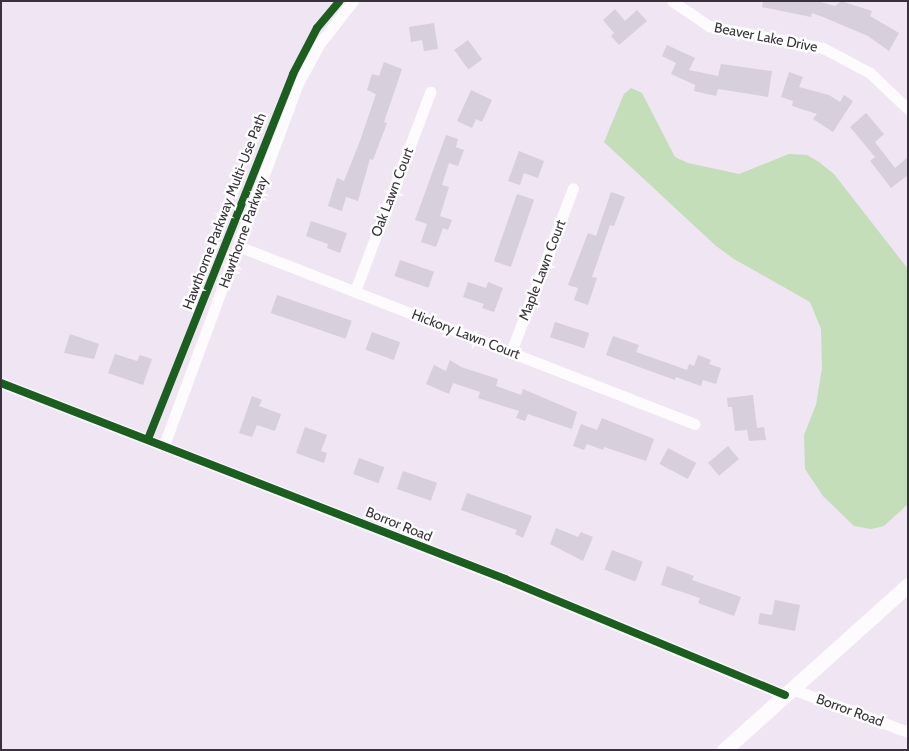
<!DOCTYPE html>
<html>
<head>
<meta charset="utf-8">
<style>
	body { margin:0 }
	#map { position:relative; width:909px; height:751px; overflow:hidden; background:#efe5f3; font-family:Cabin,sans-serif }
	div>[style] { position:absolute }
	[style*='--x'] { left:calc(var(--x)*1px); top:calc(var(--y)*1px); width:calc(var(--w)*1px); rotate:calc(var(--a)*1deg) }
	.water>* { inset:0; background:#c4deba }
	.building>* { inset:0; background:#d7cfdb; transform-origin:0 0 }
	.street>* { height:11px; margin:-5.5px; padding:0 5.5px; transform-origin:5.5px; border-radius:5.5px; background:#fdfbfd }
	.secondary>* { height:15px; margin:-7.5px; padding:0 7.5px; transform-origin:7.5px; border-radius:7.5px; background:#fdfbfd }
	.cycleway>* { height:8px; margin:-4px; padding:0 4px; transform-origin:4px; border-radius:4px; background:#1b5e20 }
	span { translate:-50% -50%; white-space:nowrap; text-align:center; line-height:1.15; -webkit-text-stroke:4.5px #fff; paint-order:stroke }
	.street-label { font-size:14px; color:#39323c }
	.frame { position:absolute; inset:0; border:2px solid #39323c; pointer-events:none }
</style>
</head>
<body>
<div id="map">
	<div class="water">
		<div style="clip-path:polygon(631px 88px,642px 93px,675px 157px,688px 163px,739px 174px,789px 154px,807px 155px,819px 162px,834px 174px,908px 269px,908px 504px,884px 526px,871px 529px,854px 526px,823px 496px,805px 469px,804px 435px,816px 405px,822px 368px,821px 329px,810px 302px,734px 259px,716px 246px,604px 142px,624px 94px)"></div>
	</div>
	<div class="building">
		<div style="clip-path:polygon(763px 1px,817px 1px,835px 6px,841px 1px,872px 11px,870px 16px,899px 33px,889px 51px,868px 36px,823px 17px,812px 13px,811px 17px,762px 7px)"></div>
		<div style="clip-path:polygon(615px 9px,625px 21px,637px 10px,647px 21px,619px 45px,611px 36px,614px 33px,603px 20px)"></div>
		<div style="clip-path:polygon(434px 23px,438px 49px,424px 51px,422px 40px,411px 42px,409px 27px)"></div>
		<div style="left:468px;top:40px;width:24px;height:17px;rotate:54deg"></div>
		<div style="clip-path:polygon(667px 45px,695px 58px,689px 70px,718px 76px,721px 64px,772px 71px,768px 97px,718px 89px,716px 96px,694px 91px,695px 85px,671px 74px,676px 63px,662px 56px)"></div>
		<div style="clip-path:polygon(384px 62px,402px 69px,384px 122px,387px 123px,373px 160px,370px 159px,358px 201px,346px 197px,342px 211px,328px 206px,337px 178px,344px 181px,360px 141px,376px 94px,367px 90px,372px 74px,379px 76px)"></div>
		<div style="clip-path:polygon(789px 72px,803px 77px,799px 87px,829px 95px,840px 102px,844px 95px,853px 101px,833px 132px,813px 119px,817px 114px,792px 106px,793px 101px,781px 97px)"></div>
		<div style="clip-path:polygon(471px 90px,492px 100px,482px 122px,476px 119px,472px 128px,457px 121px)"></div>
		<div style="clip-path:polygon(866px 113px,884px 134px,875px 142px,895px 168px,908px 157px,908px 175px,891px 188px,870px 161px,875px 157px,850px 127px)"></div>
		<div style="clip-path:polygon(446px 135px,458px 139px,456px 147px,464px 150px,458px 166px,449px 163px,442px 185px,449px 187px,440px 216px,452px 220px,448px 230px,443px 228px,436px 247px,421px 242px,427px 224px,415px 220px)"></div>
		<div style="clip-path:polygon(519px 151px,544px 161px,538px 178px,524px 173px,520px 185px,508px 181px)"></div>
		<div style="clip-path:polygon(611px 192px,625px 197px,614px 226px,610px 225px,592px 277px,597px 278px,588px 305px,574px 300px,578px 288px,568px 285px,588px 233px,596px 236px)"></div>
		<div style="left:517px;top:194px;width:18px;height:71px;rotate:19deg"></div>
		<div style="clip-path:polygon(311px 221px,347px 233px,340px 253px,327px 248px,328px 244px,306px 236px)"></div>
		<div style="left:400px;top:260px;width:36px;height:17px;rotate:19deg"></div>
		<div style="clip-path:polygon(468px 282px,486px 288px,488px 282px,503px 288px,494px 312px,482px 308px,484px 304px,463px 297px)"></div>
		<div style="left:277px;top:295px;width:79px;height:19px;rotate:19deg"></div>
		<div style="left:555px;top:322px;width:36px;height:16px;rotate:18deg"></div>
		<div style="left:372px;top:332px;width:30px;height:19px;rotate:20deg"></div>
		<div style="clip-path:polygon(70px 334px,99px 344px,94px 359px,64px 353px)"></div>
		<div style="clip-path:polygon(613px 336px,639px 345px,636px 352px,687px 370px,689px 364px,694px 366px,698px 355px,711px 360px,709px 364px,721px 368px,716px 384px,703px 380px,701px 386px,676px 377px,675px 380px,606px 355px)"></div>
		<div style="clip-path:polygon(115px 354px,137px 361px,140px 355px,152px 359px,143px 385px,108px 373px)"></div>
		<div style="clip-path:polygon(450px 360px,461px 367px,498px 379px,496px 386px,521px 395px,523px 389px,577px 412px,572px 429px,528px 414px,525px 421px,516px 418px,519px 411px,478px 398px,480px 392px,453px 383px,449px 394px,426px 384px,434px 365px,446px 371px)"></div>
		<div style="clip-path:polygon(753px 395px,757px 428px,764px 427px,766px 440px,749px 441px,747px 430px,735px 431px,732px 407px,728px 407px,727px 398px)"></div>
		<div style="clip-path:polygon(252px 396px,262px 400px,259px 406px,281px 414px,275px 431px,257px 425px,252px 437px,239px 433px)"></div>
		<div style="clip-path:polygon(602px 418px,654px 439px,646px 461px,604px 447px,603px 450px,587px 444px,584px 450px,573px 446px,581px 424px,597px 430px)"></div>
		<div style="clip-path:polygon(305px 427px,327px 435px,321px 451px,327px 453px,324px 463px,296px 453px)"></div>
		<div style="left:728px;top:446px;width:17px;height:26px;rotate:50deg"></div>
		<div style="left:668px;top:448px;width:32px;height:18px;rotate:28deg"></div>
		<div style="left:359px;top:458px;width:27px;height:17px;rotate:20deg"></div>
		<div style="left:403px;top:471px;width:36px;height:19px;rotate:19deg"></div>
		<div style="clip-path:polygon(467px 493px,532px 516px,523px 538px,515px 534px,517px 530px,461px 510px)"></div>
		<div style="clip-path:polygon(556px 528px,578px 537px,581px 532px,593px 537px,583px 561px,550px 544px)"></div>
		<div style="left:612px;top:550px;width:33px;height:21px;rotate:21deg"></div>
		<div style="clip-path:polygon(667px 566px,694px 576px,692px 580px,741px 597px,734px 616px,698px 603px,700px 598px,661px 585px)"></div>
		<div style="clip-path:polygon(775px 600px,800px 605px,795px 631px,758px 624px,760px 613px,772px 615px)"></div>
	</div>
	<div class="street">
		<div style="--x:672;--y:1;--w:45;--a:34"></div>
		<div style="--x:709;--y:26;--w:116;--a:10.9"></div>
		<div style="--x:823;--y:48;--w:53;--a:28"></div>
		<div style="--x:870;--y:73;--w:52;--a:43.5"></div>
		<div style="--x:238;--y:246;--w:490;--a:21.3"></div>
		<div style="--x:355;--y:291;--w:213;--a:-69.3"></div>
		<div style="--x:511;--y:352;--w:175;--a:-69.3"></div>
		<div style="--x:1;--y:383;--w:541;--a:21.25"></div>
		<div style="--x:505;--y:579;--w:303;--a:22.5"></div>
		<div style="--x:164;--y:445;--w:384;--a:-69.7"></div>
		<div style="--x:297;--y:85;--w:48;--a:-61.3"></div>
		<div style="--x:320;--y:43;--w:53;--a:-51.8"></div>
		<div style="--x:792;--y:689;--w:124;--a:20.3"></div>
	</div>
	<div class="secondary">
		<div style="--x:724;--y:750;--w:247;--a:-41.9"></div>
	</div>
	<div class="cycleway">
		<div style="--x:1;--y:383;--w:541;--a:21.25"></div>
		<div style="--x:505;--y:579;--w:303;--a:22.5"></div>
		<div style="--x:148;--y:439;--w:393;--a:-68.3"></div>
		<div style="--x:293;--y:74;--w:52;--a:-62.4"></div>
		<div style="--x:317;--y:28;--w:35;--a:-50"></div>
	</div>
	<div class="street-label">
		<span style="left:766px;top:37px;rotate:11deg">Beaver Lake Drive</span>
		<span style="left:392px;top:192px;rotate:-69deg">Oak Lawn Court</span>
		<span style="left:224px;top:211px;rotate:-69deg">Hawthorne Parkway Multi-Use Path</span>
		<span style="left:243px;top:232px;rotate:-70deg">Hawthorne Parkway</span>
		<span style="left:542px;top:270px;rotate:-69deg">Maple Lawn Court</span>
		<span style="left:466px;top:334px;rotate:21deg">Hickory Lawn Court</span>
		<span style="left:399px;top:524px;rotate:22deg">Borror Road</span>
		<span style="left:850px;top:710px;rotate:20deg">Borror Road</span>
	</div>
	<div class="frame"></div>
</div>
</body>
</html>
